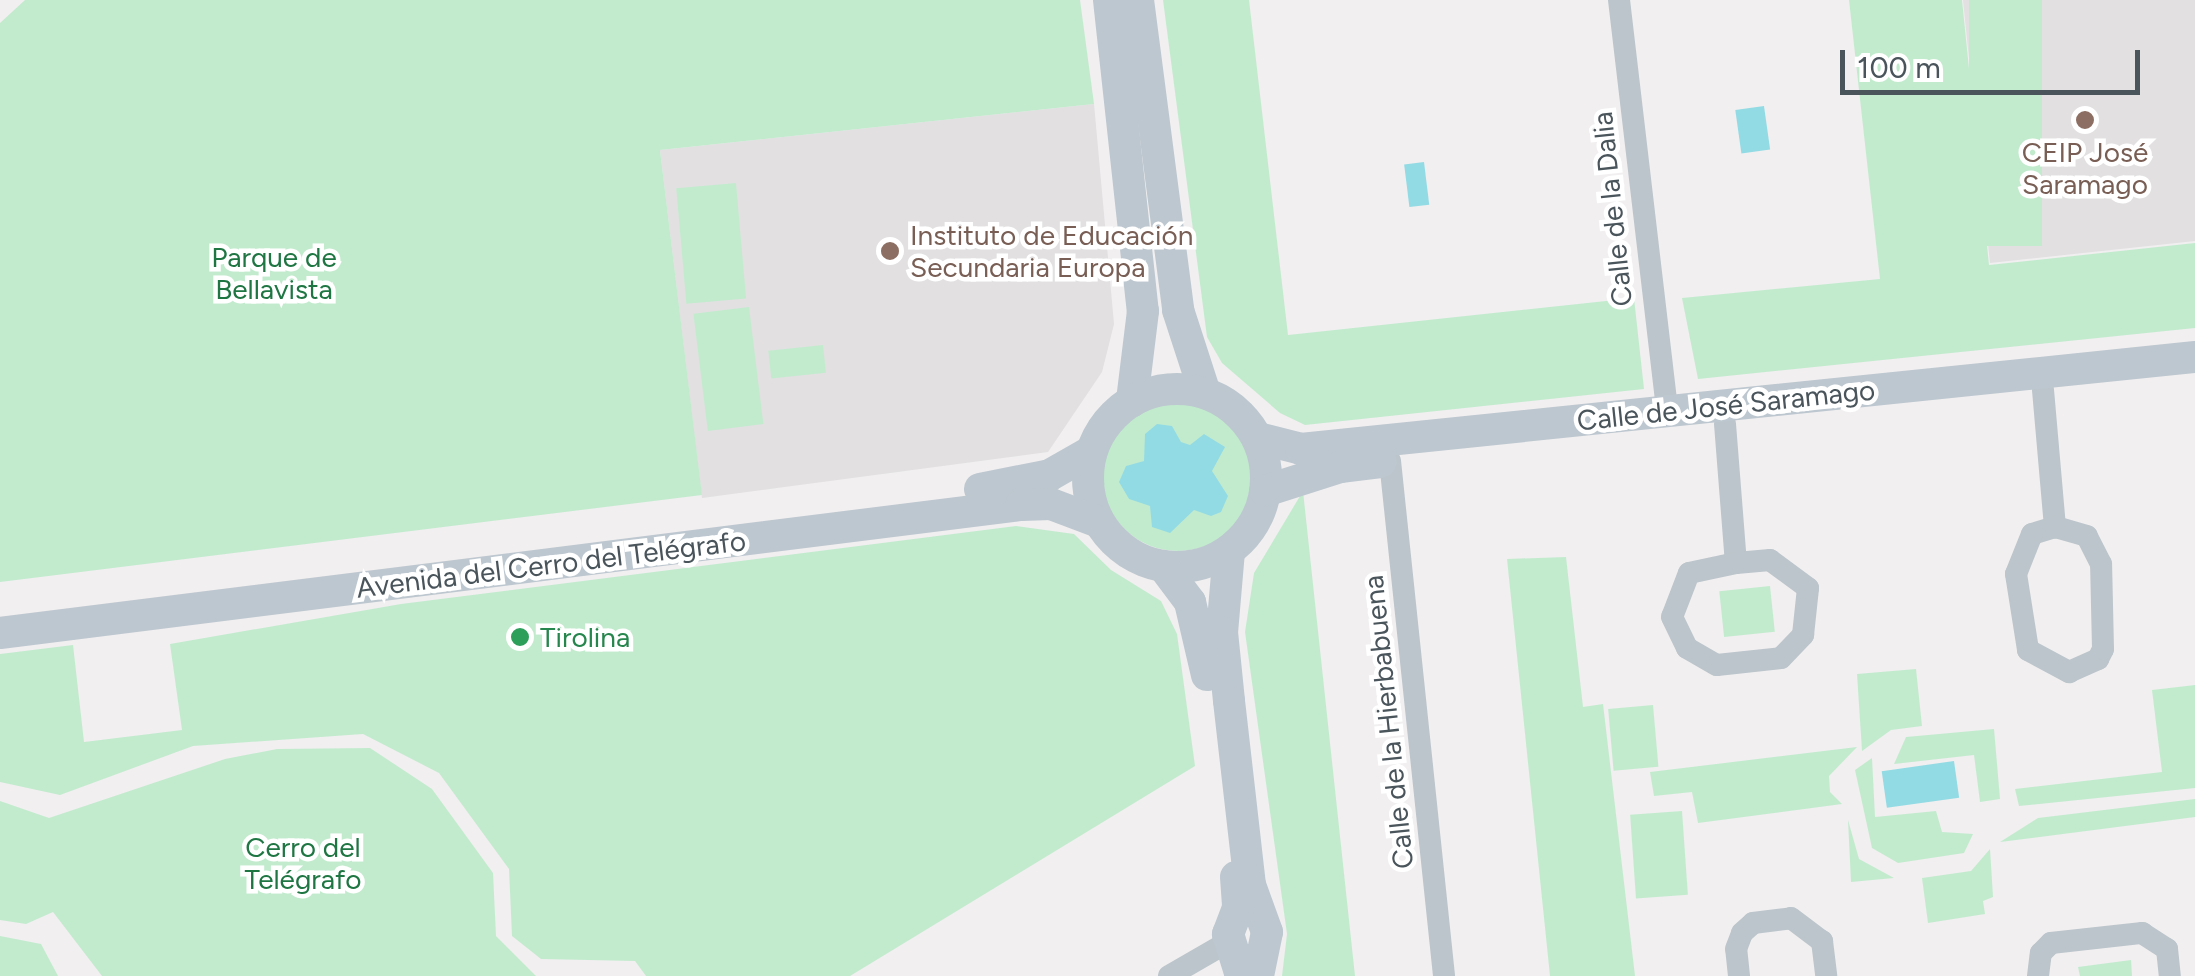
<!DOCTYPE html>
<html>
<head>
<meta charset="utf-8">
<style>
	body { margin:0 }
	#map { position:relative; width:2195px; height:976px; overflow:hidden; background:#f1eff0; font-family:Figtree,sans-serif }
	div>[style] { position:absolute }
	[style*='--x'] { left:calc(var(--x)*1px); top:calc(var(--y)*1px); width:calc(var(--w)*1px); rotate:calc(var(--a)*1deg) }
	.education>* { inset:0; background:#e2e0e1 }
	.green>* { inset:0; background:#c2ebce; transform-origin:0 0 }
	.round { border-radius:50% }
	.water>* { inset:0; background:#93dbe4; transform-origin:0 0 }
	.street>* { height:22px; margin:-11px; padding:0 11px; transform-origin:11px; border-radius:11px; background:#bcc5cb }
	.secondary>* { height:32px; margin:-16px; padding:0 16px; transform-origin:16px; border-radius:16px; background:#bdc7cf }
	.secondary>.ring { margin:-16px; padding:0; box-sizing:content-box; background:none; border:32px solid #bdc7cf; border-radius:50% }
	.dots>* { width:28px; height:28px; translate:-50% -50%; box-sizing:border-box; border:5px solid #fff; border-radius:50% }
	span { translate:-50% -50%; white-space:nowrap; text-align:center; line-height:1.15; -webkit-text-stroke:9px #fff; paint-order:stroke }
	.education-label { font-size:28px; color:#785e54 }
	.left { translate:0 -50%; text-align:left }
	.street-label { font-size:28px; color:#49545b }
	.park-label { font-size:28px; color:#1f7643 }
	.leisure-label { font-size:28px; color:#27864d }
	.scale { position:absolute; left:1840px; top:50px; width:300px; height:45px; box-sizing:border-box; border:5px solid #49545b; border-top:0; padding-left:12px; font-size:30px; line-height:35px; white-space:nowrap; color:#49545b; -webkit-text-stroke:8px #fff; paint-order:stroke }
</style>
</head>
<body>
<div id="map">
	<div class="education">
		<div style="clip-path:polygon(1963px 0,2195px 0,2195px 241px,1990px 263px)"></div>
		<div style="clip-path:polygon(1094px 104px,1114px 324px,1102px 372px,1048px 452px,702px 498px,660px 150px)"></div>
	</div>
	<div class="green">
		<div style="clip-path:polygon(25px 0,1080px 0,1094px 104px,660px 150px,702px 495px,0 582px,0 23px)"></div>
		<div style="clip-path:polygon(1163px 0,1249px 0,1288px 335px,1634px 298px,1644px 389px,1305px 425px,1280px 413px,1222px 363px,1207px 337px)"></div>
		<div style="clip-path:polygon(1849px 0,1962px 0,1989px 265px,2195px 243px,2195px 328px,1698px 379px,1682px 298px,1880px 279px)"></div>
		<div style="left:1969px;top:0;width:73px;height:246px"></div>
		<div style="left:736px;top:183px;width:116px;height:60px;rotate:85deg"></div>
		<div style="left:749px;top:307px;width:118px;height:56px;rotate:83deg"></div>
		<div style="left:823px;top:345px;width:28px;height:55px;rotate:84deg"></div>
		<div class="round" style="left:1102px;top:399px;width:152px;height:152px"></div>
		<div style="clip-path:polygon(1303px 491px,1355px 976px,1282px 976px,1287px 934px,1245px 632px,1254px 573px)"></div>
		<div style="clip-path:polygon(1016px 526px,1074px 534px,1111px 570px,1161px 601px,1177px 634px,1195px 766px,850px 976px,646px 976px,635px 961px,541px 959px,512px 936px,509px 869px,439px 773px,363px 734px,193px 746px,60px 795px,0 782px,0 654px,73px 645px,84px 742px,182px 730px,170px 644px,401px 604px)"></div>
		<div style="clip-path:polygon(1566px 557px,1583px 707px,1603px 704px,1635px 976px,1550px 976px,1507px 559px)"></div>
		<div style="left:1770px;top:586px;width:46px;height:51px;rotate:84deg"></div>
		<div style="clip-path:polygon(1916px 669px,1922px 726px,1891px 730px,1862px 751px,1857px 674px)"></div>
		<div style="clip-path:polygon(2195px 685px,2195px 788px,2019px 806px,2015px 789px,2162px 772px,2152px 690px)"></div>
		<div style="left:1653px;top:705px;width:62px;height:45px;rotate:85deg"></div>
		<div style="clip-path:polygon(1994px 729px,2000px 799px,1980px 802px,1974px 755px,1894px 764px,1906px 737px)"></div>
		<div style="clip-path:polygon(1857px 747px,1829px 776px,1830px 792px,1842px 804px,1698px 823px,1692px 792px,1654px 796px,1650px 772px)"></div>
		<div style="clip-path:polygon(370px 748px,432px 789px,493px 873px,496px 936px,536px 976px,102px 976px,53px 912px,26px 924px,0 920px,0 801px,49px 818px,225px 759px,277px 749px)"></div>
		<div style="clip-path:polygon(1872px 758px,1875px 817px,1936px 811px,1942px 832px,1973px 834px,1964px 853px,1898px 863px,1872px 848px,1855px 770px)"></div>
		<div style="clip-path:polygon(2195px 799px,2195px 817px,2000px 842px,2038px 818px)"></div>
		<div style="left:1682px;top:811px;width:84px;height:52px;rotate:86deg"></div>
		<div style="clip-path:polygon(1848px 820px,1859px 859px,1894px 878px,1851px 882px)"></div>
		<div style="clip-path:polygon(1990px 849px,1993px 897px,1983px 901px,1985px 914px,1928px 923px,1922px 878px,1971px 871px)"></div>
		<div style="clip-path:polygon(0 936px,41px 944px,58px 976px,0 976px)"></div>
		<div style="clip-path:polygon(2131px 960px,2132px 976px,2080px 976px,2078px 967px)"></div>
	</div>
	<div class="water">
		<div style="left:1764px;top:106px;width:44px;height:29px;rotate:82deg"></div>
		<div style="left:1424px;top:162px;width:43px;height:20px;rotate:83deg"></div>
		<div style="clip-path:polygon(1157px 424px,1172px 426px,1181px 442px,1190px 445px,1204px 434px,1225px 447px,1212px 471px,1228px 496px,1221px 512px,1211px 516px,1194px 510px,1170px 533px,1152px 527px,1150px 506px,1129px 499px,1119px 482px,1126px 466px,1144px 461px,1145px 434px)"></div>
		<div style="left:1954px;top:761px;width:37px;height:73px;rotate:82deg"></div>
	</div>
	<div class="street">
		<div style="--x:1619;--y:0;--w:414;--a:83.3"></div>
		<div style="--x:2043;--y:390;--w:138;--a:85"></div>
		<div style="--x:2055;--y:527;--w:24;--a:163"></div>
		<div style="--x:2032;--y:534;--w:43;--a:111.8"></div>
		<div style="--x:2016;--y:574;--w:77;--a:81"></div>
		<div style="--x:2028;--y:650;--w:47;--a:28.2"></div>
		<div style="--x:2069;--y:672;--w:32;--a:-24"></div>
		<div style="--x:2098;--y:659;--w:11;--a:-63"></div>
		<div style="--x:2103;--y:649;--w:85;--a:-91.3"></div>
		<div style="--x:2101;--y:564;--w:31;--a:-117"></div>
		<div style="--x:2087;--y:536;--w:33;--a:-164"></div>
		<div style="--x:1725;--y:424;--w:139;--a:85.5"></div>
		<div style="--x:1736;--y:563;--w:48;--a:168"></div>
		<div style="--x:1689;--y:573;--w:47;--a:111.1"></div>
		<div style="--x:1672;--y:617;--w:34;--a:64"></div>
		<div style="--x:1687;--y:648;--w:34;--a:30"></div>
		<div style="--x:1717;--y:665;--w:64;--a:-6.2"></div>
		<div style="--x:1781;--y:658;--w:32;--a:-46"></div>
		<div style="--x:1803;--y:635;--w:47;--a:-83.9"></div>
		<div style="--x:1808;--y:588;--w:47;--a:-143.6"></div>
		<div style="--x:1770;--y:560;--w:34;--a:175"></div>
		<div style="--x:1390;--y:461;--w:518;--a:84.01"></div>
		<div style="--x:1169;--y:976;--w:68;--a:-30"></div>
		<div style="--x:1739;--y:976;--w:27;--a:-96"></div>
		<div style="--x:1736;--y:949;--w:17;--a:-69"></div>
		<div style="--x:1742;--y:933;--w:15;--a:-42"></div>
		<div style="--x:1753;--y:923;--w:38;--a:-7"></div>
		<div style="--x:1791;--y:918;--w:39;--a:37"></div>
		<div style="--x:1822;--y:941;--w:35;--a:83"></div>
		<div style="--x:2038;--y:976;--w:23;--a:-83"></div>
		<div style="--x:2041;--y:953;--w:14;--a:-45"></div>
		<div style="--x:2051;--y:943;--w:92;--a:-6.3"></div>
		<div style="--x:2142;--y:933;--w:30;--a:33"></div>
		<div style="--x:2167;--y:949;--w:27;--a:84"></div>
	</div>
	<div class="secondary">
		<div style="--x:1109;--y:0;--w:313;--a:83.8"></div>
		<div style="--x:1143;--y:311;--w:91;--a:97"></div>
		<div style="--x:1138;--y:0;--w:313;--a:82.6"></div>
		<div style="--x:1178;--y:310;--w:84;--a:72"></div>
		<div class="ring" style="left:1088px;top:389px;width:146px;height:146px"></div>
		<div style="--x:1258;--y:438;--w:44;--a:14.3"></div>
		<div style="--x:1301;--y:449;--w:899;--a:-5.88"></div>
		<div style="--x:980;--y:489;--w:71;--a:-11.3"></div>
		<div style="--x:1050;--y:475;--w:48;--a:-29.7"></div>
		<div style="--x:1265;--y:491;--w:79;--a:-17.7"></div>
		<div style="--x:1340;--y:467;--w:41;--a:-7"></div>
		<div style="--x:1229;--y:551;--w:81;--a:94.9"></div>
		<div style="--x:1222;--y:632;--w:69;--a:84.2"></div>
		<div style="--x:1229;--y:701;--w:185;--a:83.5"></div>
		<div style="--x:1250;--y:885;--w:50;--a:70.1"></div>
		<div style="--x:1267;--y:932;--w:45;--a:101.6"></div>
		<div style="--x:1163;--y:566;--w:45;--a:53.1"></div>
		<div style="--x:1190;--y:602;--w:75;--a:76.9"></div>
		<div style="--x:0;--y:633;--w:1029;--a:-7.15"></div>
		<div style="--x:1021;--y:505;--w:30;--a:-2"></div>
		<div style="--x:1051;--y:504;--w:51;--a:20.6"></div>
		<div style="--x:1236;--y:877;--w:31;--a:86"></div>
		<div style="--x:1238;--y:908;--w:28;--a:111"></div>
		<div style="--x:1228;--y:934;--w:44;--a:72.8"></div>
	</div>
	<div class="dots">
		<div style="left:2085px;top:120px;background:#8d6e63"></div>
		<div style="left:890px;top:251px;background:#8d6e63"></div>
		<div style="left:520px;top:637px;background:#2e9e5b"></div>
	</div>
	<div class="education-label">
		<span style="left:2085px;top:168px">CEIP José<br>Saramago</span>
		<span class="left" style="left:910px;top:251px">Instituto de Educación<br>Secundaria Europa</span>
	</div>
	<div class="street-label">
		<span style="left:1612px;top:209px;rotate:-96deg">Calle de la Dalia</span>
		<span style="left:1726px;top:405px;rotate:-6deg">Calle de José Saramago</span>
		<span style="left:551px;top:564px;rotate:-7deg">Avenida del Cerro del Telégrafo</span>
		<span style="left:1388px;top:722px;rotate:-96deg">Calle de la Hierbabuena</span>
	</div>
	<div class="park-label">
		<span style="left:274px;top:273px">Parque de<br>Bellavista</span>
		<span style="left:303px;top:863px">Cerro del<br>Telégrafo</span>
	</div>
	<div class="leisure-label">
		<span class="left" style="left:540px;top:637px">Tirolina</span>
	</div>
	<div class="scale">100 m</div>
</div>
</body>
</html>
